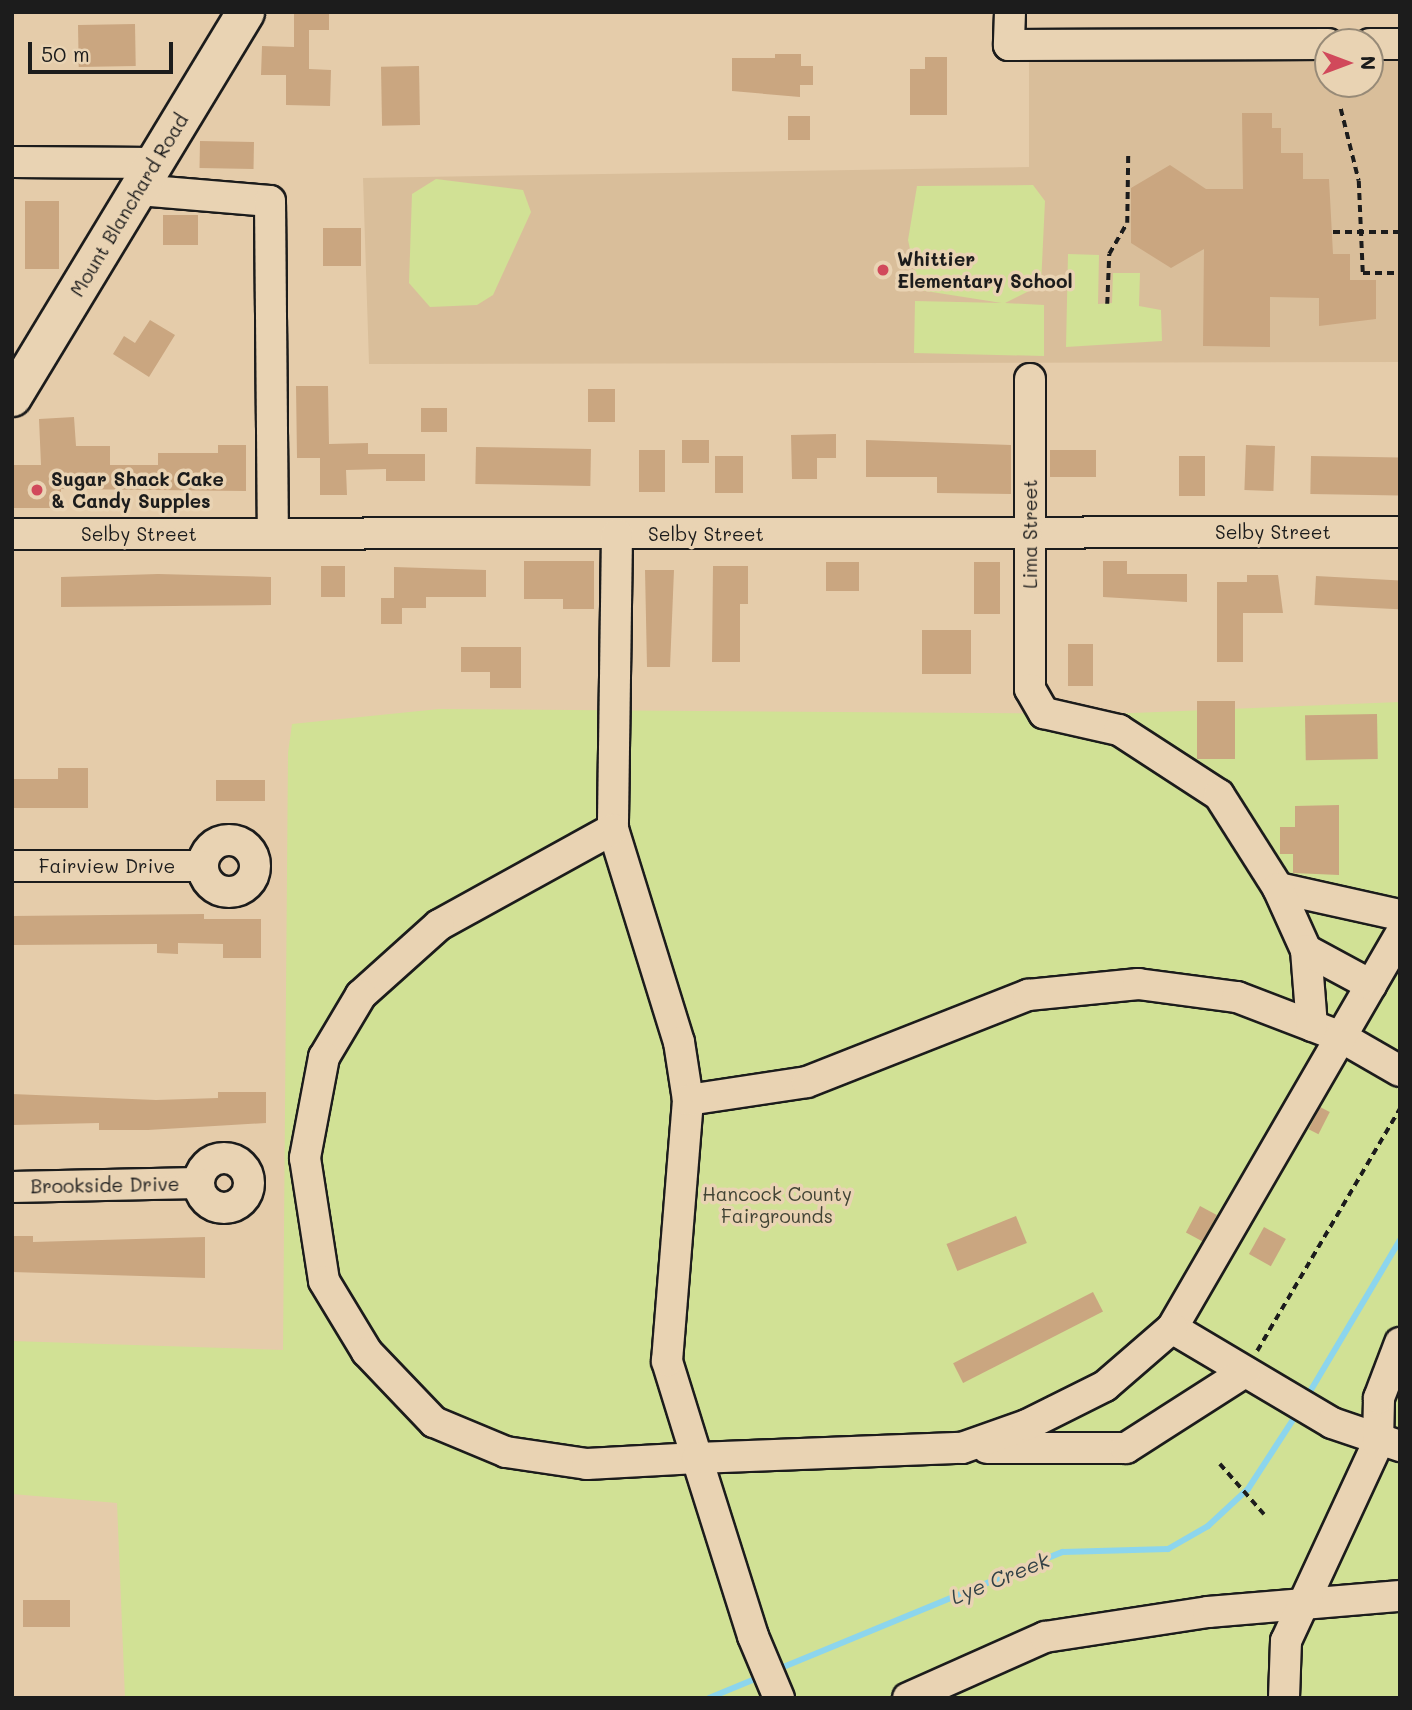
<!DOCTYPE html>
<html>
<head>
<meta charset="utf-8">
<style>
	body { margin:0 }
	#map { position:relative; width:1412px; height:1710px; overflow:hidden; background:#e5ccaa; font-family:Mali,sans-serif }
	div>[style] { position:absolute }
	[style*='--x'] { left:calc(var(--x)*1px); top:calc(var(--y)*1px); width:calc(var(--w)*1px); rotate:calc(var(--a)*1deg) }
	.built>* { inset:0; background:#d9be9a }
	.green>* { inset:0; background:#d1e195 }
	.stream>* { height:6px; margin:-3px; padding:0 3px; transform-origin:3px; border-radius:3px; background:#8cd5ed }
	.building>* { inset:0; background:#caa680; transform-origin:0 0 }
	.path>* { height:3.5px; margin-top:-1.75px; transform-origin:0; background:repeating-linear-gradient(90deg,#1c1c1c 0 7px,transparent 0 12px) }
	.roads { filter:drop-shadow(2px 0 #1c1c1c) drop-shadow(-2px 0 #1c1c1c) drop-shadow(0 2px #1c1c1c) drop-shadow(0 -2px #1c1c1c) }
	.minor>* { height:30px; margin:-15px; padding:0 15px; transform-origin:15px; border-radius:15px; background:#e9d3b3 }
	.minor>.ring { margin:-15px; padding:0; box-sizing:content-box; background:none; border:30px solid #e9d3b3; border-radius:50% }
	.major>* { height:37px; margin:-18.5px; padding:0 18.5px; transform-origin:18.5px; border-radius:18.5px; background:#e9d3b3 }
	.dots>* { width:19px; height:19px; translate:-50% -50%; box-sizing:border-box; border:4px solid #e9d3b3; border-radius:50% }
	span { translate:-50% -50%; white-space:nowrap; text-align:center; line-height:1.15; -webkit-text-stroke:7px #e9d3b3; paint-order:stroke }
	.street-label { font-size:19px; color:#1c1c1c }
	.poi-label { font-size:19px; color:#1c1c1c; font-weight:700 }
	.left { translate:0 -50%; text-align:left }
	.park-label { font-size:19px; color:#404334 }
	.water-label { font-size:21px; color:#324146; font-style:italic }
	.frame { position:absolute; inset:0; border:14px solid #1c1c1c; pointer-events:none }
	.north { position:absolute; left:1314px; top:28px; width:70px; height:70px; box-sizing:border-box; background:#e9d3b3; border:2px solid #978a77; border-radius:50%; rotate:90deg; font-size:19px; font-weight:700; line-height:28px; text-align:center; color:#1c1c1c }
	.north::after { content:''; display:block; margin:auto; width:24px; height:32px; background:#d1495b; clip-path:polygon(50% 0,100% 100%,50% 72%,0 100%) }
	.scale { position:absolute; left:28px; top:42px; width:145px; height:32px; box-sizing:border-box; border:4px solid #1c1c1c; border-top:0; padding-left:9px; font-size:21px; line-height:24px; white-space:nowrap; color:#1c1c1c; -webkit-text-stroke:5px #e9d3b3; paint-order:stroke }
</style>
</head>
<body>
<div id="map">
	<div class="built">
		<div style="clip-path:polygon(1328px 44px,1328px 84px,1370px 84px,1370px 44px,1400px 44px,1400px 362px,369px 364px,363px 178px,1029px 167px,1029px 45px)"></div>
	</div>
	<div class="green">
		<div style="clip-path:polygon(436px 179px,523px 190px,531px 212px,493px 295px,477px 305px,430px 307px,409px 283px,412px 194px)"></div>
		<div style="clip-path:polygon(1033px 185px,1045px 201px,1041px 285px,1005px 303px,1044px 305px,1044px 356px,914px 353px,915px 301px,1002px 303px,919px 290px,908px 240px,917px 186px)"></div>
		<div style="clip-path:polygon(1068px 254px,1099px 255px,1098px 304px,1112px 303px,1113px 273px,1140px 273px,1139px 306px,1161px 310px,1162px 341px,1066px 347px)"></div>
		<div style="clip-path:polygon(1400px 702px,1400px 1698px,125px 1698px,117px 1503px,12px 1494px,12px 1341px,283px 1350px,288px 753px,292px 724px,439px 709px,1109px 714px)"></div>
	</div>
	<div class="stream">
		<div style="--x:1305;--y:1400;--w:186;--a:-59.3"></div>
		<div style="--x:776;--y:1670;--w:310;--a:-22.4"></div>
		<div style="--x:1063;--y:1552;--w:105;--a:-1.6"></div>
		<div style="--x:1168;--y:1549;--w:46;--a:-29.9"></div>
		<div style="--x:1208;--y:1526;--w:54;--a:-42.8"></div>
		<div style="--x:1248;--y:1489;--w:92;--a:-57"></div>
		<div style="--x:709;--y:1698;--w:57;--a:-22.5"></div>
	</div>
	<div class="building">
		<div style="clip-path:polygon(294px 12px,329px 12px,329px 30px,309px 30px,309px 69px,331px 70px,330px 106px,286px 105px,286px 75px,261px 75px,262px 46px,294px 47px)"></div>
		<div style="left:135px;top:24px;width:42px;height:57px;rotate:89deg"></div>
		<div style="clip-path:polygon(775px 54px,801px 54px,801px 66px,813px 66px,813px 85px,800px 85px,800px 97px,732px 91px,732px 58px,775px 58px)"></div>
		<div style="clip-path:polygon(925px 57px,947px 57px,947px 115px,910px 115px,910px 69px,925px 69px)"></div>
		<div style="left:419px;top:66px;width:59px;height:38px;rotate:89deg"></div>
		<div style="clip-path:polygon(1242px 113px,1272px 113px,1272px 128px,1281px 128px,1281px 153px,1303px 153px,1303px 179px,1329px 179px,1333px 254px,1350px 254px,1350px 280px,1376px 280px,1376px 319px,1319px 326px,1319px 298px,1270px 297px,1270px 347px,1203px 346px,1204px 249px,1171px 268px,1131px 243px,1131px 188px,1170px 165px,1206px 189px,1243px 189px)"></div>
		<div style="left:788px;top:116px;width:22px;height:24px"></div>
		<div style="left:200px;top:141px;width:54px;height:27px;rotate:1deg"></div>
		<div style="left:25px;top:201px;width:34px;height:68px"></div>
		<div style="left:163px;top:215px;width:35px;height:30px"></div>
		<div style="left:323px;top:228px;width:38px;height:38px"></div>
		<div style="clip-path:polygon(150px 320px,175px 335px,149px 377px,113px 354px,124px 336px,135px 343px)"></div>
		<div style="clip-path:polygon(296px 386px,328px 386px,329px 444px,368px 443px,368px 454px,425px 454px,425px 481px,386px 481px,386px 469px,346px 470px,347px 495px,320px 495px,320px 458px,297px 458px)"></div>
		<div style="left:588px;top:389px;width:27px;height:33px"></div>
		<div style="left:421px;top:408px;width:26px;height:24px"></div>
		<div style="clip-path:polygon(74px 417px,76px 446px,110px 446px,110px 465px,158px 465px,158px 453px,218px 453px,218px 445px,246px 445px,246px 491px,61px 489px,61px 497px,51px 497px,51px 508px,12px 508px,12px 465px,41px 465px,39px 419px)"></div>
		<div style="clip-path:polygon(836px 434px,836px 458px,817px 458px,817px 479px,792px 479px,791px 435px)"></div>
		<div style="left:682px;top:440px;width:27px;height:23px"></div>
		<div style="clip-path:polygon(866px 440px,1011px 445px,1011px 494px,937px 493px,937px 477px,866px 477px)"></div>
		<div style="left:1246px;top:445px;width:29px;height:45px;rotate:2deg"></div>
		<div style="left:476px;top:447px;width:115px;height:37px;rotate:1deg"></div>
		<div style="left:639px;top:450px;width:26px;height:42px"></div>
		<div style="left:1050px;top:450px;width:46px;height:27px"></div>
		<div style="left:715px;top:456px;width:28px;height:37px"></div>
		<div style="left:1179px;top:456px;width:26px;height:40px"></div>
		<div style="left:1311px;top:456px;width:89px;height:38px;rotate:1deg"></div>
		<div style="clip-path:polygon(524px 561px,594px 561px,594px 609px,563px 609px,563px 599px,524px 599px)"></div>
		<div style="clip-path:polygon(1103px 561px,1127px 561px,1127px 574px,1187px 574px,1187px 602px,1103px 597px)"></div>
		<div style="left:826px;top:562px;width:33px;height:29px"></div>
		<div style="left:974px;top:562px;width:26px;height:52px"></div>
		<div style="left:321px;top:566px;width:24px;height:31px"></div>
		<div style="clip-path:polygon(713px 566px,748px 566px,748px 604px,740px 604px,740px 662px,712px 662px)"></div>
		<div style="clip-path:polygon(394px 567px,486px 570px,486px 597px,426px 597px,426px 608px,402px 608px,402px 624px,381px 624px,381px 598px,394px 598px)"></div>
		<div style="clip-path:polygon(645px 570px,674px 570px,670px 667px,647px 667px)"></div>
		<div style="clip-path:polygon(158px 574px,271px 577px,271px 605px,61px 607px,61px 577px)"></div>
		<div style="clip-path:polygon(1247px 575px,1278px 575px,1283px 613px,1243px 613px,1243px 662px,1217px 662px,1217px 582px,1247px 582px)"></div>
		<div style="left:1316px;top:576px;width:84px;height:29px;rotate:3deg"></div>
		<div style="left:922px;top:630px;width:49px;height:44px"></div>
		<div style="left:1068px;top:644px;width:25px;height:42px"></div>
		<div style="clip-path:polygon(461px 647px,521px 647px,521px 688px,490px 688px,490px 672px,461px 672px)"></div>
		<div style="left:1197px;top:701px;width:38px;height:58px"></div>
		<div style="left:1377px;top:714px;width:45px;height:72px;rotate:89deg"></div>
		<div style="clip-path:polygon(58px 768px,88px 768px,88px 808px,12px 808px,12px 779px,58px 779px)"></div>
		<div style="left:216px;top:780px;width:49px;height:21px"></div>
		<div style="clip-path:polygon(1339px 805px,1339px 875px,1293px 873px,1293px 854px,1280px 854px,1280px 827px,1295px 827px,1295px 806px)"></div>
		<div style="clip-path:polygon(204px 914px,204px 919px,261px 919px,261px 958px,223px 958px,223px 944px,178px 943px,178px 954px,157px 953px,157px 944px,12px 945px,12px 916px)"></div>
		<div style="clip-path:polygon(218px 1092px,266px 1092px,266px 1123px,148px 1130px,99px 1130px,99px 1123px,12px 1125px,12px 1094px,156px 1100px,218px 1098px)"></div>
		<div style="left:1320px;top:1107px;width:11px;height:25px;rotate:27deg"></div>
		<div style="left:1200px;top:1206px;width:19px;height:30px;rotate:28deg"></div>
		<div style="left:1016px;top:1216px;width:29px;height:75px;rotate:68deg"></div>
		<div style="left:1264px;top:1227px;width:25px;height:31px;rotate:29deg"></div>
		<div style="clip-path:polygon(12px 1236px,33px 1236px,33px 1242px,205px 1237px,205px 1278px,12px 1272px)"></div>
		<div style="left:1093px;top:1292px;width:22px;height:157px;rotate:63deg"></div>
		<div style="left:23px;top:1600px;width:47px;height:27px"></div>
	</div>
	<div class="path">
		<div style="--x:1341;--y:109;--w:74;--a:76"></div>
		<div style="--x:1359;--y:181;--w:92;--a:87.5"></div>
		<div style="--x:1363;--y:273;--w:37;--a:0"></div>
		<div style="--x:1333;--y:232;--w:67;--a:0"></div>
		<div style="--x:1107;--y:304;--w:50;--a:-87.7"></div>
		<div style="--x:1109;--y:254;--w:36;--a:-60"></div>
		<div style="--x:1127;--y:223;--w:69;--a:-89.2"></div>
		<div style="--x:1257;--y:1351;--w:282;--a:-59.5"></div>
		<div style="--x:1220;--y:1464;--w:67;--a:48.7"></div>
	</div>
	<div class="roads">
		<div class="minor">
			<div style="--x:1010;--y:12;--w:33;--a:92"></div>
			<div style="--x:1009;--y:45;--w:319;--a:-0.2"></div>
			<div style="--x:1370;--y:44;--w:30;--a:0"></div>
			<div style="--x:12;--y:162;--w:142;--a:0.4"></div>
			<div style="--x:139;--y:190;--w:131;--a:4.8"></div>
			<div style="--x:270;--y:201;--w:332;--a:89.5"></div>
			<div style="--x:1030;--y:379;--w:310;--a:90"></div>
			<div style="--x:1030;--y:689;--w:28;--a:60"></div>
			<div style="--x:1044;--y:713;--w:77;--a:12.8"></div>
			<div style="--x:1119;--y:730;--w:119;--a:33"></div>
			<div style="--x:1219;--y:795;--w:110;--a:57.6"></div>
			<div style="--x:1278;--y:888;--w:125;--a:12.5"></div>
			<div style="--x:12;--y:534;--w:1388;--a:-0.08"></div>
			<div style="--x:617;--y:534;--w:295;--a:90.8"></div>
			<div style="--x:613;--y:829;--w:223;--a:72.8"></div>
			<div style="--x:679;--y:1042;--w:59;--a:81.2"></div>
			<div style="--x:613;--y:829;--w:199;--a:151.1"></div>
			<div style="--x:439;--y:925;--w:105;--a:138.1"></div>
			<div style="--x:361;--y:995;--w:72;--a:120.8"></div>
			<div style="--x:324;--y:1057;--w:103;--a:100.7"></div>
			<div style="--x:305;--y:1158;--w:124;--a:81.2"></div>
			<div style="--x:324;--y:1281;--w:83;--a:58.8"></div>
			<div style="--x:367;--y:1352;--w:97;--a:46.3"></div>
			<div style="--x:434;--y:1422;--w:78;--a:22.6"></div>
			<div style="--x:506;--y:1452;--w:82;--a:8.4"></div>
			<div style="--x:587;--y:1464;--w:110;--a:-3.1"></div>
			<div style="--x:697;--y:1458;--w:102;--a:-107.2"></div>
			<div style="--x:667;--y:1361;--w:262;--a:-85.4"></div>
			<div style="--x:688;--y:1100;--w:120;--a:-8.6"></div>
			<div style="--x:807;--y:1082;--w:238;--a:-21.5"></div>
			<div style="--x:1028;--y:995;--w:111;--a:-5.7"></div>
			<div style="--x:1138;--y:984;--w:100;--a:7.5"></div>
			<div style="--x:1237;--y:997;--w:111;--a:21"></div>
			<div style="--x:1341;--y:1037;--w:68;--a:30"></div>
			<div class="ring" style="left:203px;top:840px;width:22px;height:22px"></div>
			<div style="--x:12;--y:866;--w:190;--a:0"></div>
			<div style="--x:1278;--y:888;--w:68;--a:65.7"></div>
			<div style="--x:1306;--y:950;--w:76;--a:85.5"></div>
			<div style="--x:1400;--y:935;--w:454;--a:120.1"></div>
			<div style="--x:1172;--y:1328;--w:186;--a:30.7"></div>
			<div style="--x:1332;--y:1423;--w:72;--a:18.7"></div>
			<div style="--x:1306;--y:950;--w:74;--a:28.3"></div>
			<div class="ring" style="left:199px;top:1158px;width:20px;height:20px"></div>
			<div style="--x:12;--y:1187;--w:186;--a:-1.2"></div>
			<div style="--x:987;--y:1448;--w:139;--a:0"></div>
			<div style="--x:1126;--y:1448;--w:141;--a:-32.6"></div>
			<div style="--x:779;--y:1698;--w:67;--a:-112.8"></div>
			<div style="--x:753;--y:1636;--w:187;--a:-107.5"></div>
			<div style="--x:697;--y:1458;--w:265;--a:-2.2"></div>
			<div style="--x:962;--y:1448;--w:69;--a:-19.5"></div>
			<div style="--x:1027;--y:1425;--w:87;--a:-26.6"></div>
			<div style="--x:1105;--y:1386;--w:89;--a:-40.9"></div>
			<div style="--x:908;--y:1698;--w:150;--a:-24"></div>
			<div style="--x:1045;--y:1637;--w:165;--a:-8.7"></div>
			<div style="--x:1208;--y:1612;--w:193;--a:-4.8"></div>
			<div style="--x:1284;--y:1698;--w:57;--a:-88"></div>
			<div style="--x:1286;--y:1641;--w:218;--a:-65.1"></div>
			<div style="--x:1378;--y:1443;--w:45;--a:-88.7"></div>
			<div style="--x:1379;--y:1398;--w:59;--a:-69.1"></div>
		</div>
		<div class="major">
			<div style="--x:12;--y:397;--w:450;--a:-58.8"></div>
		</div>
	</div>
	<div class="dots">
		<div style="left:883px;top:270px;background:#d1495b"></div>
		<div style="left:37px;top:490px;background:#d1495b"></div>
	</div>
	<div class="street-label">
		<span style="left:129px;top:205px;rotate:-59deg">Mount Blanchard Road</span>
		<span style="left:1273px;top:532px">Selby Street</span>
		<span style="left:139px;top:534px">Selby Street</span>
		<span style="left:706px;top:534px">Selby Street</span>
		<span style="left:1030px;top:534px;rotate:-90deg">Lima Street</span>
		<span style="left:107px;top:866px">Fairview Drive</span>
		<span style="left:105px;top:1185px;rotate:-1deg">Brookside Drive</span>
	</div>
	<div class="poi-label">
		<span class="left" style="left:897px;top:270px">Whittier<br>Elementary School</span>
		<span class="left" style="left:51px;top:490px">Sugar Shack Cake<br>&amp; Candy Supples</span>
	</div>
	<div class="park-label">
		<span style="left:777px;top:1205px">Hancock County<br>Fairgrounds</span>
	</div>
	<div class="water-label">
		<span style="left:1000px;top:1578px;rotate:-22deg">Lye Creek</span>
	</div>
	<div class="frame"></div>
	<div class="north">N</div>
	<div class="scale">50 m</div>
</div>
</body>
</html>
